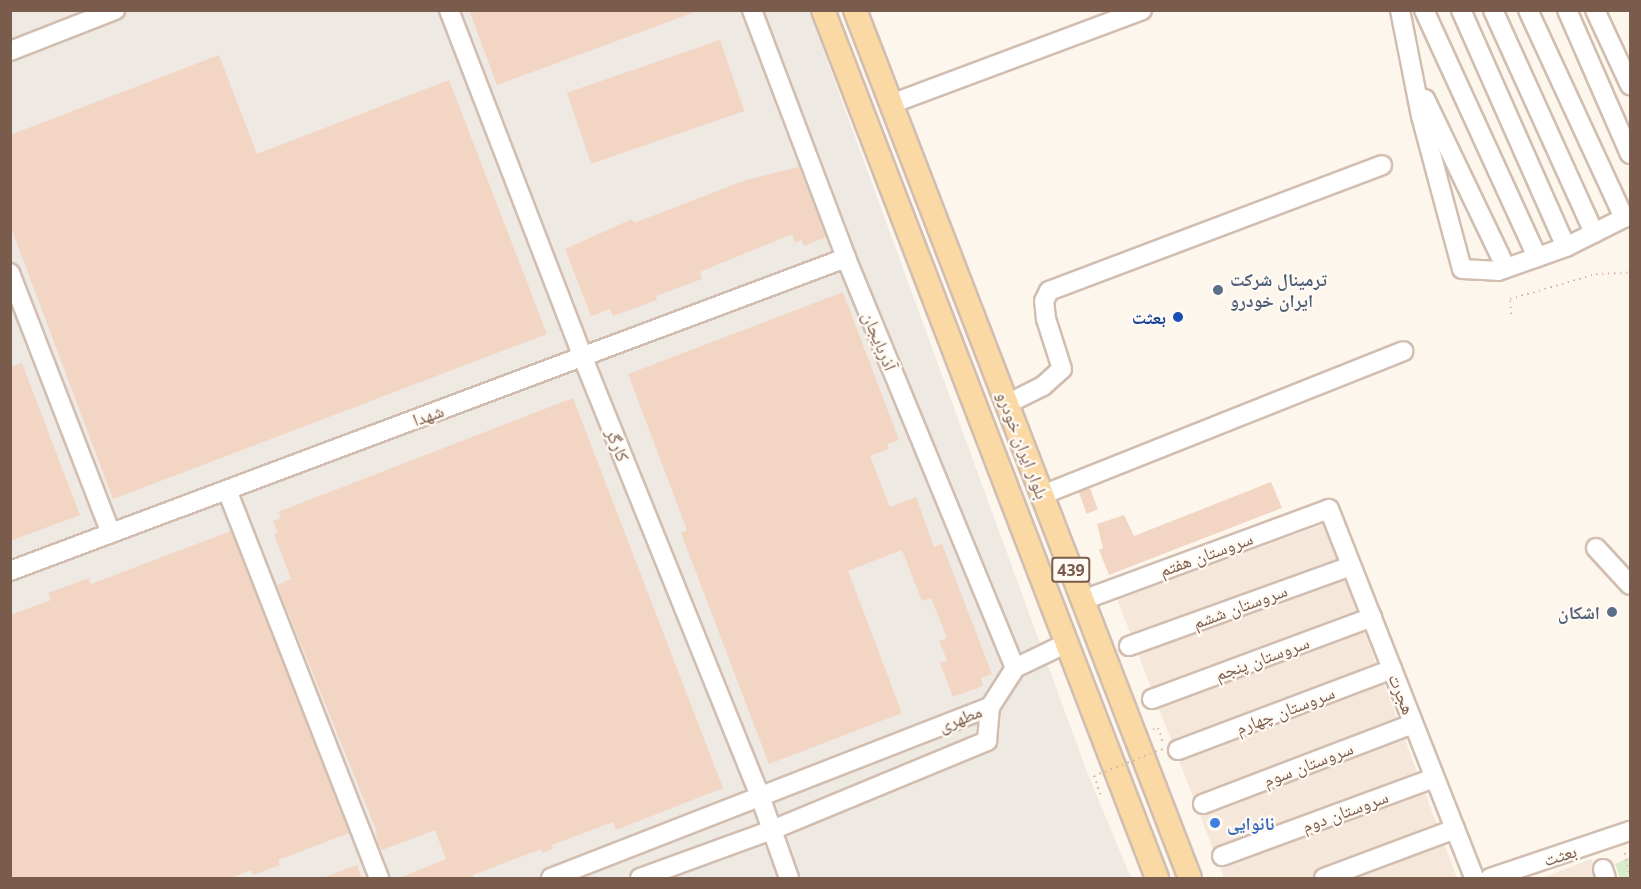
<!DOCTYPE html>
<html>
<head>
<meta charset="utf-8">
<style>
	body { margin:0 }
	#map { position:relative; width:1641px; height:889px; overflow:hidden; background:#fdf6ec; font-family:"Open Sans","Noto Naskh Arabic",sans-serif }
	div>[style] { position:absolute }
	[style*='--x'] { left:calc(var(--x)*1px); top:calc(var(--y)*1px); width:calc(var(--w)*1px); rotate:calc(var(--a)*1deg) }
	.residential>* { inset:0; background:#f5e8da }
	.industrial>* { inset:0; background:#efe9e4 }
	.green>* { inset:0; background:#d8ecc9 }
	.building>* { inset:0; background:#f3d5c3; transform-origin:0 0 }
	.path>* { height:2px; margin-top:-1px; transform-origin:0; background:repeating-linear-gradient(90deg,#d9b8a5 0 1.5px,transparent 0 6px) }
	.roads { filter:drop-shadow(2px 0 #d1beb0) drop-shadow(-2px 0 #d1beb0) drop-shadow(0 2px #d1beb0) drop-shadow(0 -2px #d1beb0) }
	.minor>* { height:18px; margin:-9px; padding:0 9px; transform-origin:9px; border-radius:9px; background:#fff }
	.major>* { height:22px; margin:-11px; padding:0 11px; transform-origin:11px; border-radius:11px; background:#fbd9a5 }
	.path-bridge>* { height:2px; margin-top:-1px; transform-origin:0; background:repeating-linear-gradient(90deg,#d9b8a5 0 1.5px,transparent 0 6px) }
	.dots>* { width:16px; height:16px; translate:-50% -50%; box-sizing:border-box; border:3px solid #fffaf3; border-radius:50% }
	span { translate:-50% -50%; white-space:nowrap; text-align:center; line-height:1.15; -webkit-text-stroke:4.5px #fffaf3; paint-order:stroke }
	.shield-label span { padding:2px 4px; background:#fffaf3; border:2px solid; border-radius:4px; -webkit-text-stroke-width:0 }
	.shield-label { font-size:16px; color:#7a5c4d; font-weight:700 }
	.service-label { font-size:18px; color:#4e5e75; font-weight:700 }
	.left { translate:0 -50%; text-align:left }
	.right { translate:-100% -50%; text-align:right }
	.transit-label { font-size:18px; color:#164399; font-weight:700 }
	.street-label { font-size:18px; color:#7a5c4d }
	.shop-label { font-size:18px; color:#366cbe; font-weight:700 }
	.frame { position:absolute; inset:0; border:12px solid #7a5c4d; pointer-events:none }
</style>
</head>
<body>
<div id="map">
	<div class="residential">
		<div style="clip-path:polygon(1324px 524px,1457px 878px,1224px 878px,1117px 599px)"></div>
		<div style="clip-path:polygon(1591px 859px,1599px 878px,1542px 878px)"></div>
	</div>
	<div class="industrial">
		<div style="clip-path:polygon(10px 11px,809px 11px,1087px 772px,1131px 878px,11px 878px)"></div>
	</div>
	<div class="green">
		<div style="clip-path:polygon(1630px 857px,1630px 878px,1620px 878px,1615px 864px)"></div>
	</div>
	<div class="building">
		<div style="clip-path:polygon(469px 10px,695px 10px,695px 12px,497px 85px)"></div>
		<div style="left:720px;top:40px;width:75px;height:162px;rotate:71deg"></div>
		<div style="clip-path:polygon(219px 55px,257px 154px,449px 80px,547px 334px,113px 499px,10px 225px,10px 135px)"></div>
		<div style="clip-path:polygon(799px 167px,826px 237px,804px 246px,801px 240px,795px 243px,792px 234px,700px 272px,702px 279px,656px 296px,657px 300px,613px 316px,610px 309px,591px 316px,565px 249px,632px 219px,634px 223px,746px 180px)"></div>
		<div style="clip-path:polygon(843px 292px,899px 440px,887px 444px,889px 449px,870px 456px,890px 507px,916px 497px,934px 547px,942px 544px,992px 674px,981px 678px,983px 686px,953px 697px,940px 663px,947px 660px,939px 641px,947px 638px,931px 598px,922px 601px,902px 550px,848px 571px,902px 713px,769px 764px,681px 533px,687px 530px,628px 374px)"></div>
		<div style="clip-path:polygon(22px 363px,80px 515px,10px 541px,10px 367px)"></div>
		<div style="clip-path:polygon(573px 398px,723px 788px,616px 830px,613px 822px,552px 845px,553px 849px,543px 853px,541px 849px,473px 875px,474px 879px,397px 879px,446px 859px,435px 830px,382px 850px,378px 844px,375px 827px,277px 585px,291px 579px,274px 534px,278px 533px,273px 521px,281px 518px,278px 512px)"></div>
		<div style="clip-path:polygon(1271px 482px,1282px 508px,1109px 575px,1099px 550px,1103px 548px,1097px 524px,1124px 515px,1134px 536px)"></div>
		<div style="left:1090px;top:488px;width:23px;height:12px;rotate:70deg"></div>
		<div style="clip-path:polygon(231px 531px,349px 833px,278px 860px,280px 865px,253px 875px,251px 870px,229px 879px,10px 879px,10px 615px,51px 600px,48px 593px,89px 578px,91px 584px)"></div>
		<div style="clip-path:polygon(357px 865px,362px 879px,325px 879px,325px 877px)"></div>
	</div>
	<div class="path">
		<div style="--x:1511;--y:314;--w:15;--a:-94"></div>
		<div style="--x:1510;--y:299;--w:90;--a:-16.2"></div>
		<div style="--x:1596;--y:274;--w:34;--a:-3"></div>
		<div style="--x:1153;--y:729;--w:5;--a:-11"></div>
		<div style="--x:1158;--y:728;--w:16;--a:72"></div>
		<div style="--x:1094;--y:776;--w:20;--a:70"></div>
		<div style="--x:1630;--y:878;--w:25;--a:-102"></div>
		<div style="--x:1625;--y:854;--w:6;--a:-31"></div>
	</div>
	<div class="roads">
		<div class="minor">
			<div style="--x:449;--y:10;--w:373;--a:68.9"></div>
			<div style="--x:583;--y:358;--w:472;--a:68"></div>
			<div style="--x:760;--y:796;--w:87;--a:70.5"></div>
			<div style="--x:752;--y:10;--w:265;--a:69.2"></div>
			<div style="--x:846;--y:258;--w:443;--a:67.6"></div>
			<div style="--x:1015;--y:668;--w:58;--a:-25.7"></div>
			<div style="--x:1400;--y:10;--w:108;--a:78.8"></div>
			<div style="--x:1421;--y:116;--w:158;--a:75"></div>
			<div style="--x:1462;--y:269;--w:36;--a:3"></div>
			<div style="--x:1498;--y:271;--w:72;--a:-19.4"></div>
			<div style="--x:1566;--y:247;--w:72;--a:-26.6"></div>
			<div style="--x:1424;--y:10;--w:272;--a:65.4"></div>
			<div style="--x:1461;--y:10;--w:259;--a:66.1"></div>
			<div style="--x:1493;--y:10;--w:245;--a:65.6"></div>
			<div style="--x:1528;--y:10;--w:229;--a:65.2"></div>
			<div style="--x:1567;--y:10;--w:157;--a:66.4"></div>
			<div style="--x:1595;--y:10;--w:83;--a:65"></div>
			<div style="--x:10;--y:51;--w:113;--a:-21.3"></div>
			<div style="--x:1425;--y:99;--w:187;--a:64.4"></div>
			<div style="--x:891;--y:104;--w:268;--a:-20.5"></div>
			<div style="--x:10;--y:273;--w:279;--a:68.8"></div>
			<div style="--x:1007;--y:404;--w:40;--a:-26.6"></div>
			<div style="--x:1043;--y:386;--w:25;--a:-42"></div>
			<div style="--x:1062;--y:369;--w:52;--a:-107.7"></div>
			<div style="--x:1046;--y:319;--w:18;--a:-96"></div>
			<div style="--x:1044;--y:301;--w:11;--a:-63"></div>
			<div style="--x:1049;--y:291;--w:356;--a:-20.7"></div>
			<div style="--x:227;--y:490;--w:417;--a:68.6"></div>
			<div style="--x:1042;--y:495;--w:389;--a:-21.7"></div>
			<div style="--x:1596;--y:548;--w:50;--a:47.4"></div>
			<div style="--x:10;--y:571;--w:893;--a:-20.53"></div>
			<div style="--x:1083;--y:600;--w:262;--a:-20.3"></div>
			<div style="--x:1329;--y:509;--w:396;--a:68.5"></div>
			<div style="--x:1129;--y:646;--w:236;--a:-19.8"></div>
			<div style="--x:1152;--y:699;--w:235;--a:-20.4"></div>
			<div style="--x:1178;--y:750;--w:229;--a:-20.7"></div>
			<div style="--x:1203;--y:804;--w:225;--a:-20.9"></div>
			<div style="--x:1222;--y:856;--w:226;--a:-20.2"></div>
			<div style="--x:1603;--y:869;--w:9;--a:72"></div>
			<div style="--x:551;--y:878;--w:471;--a:-21.3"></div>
			<div style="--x:640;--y:878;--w:140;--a:-20"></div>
			<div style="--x:772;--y:830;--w:233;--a:-22.5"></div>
			<div style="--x:987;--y:741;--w:34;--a:-85"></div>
			<div style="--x:990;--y:707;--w:46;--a:-57.3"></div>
			<div style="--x:1324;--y:878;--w:140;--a:-20.5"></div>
			<div style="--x:1490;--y:878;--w:148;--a:-18.6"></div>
		</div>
		<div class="major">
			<div style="--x:823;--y:10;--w:930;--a:68.95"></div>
			<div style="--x:855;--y:10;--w:930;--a:68.9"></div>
		</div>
	</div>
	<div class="path-bridge">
		<div style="--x:1094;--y:776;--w:76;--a:-21.5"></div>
	</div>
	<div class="dots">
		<div style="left:1218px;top:290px;background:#5c6f8a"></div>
		<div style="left:1178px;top:317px;background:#1a4fb4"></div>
		<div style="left:1612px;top:612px;background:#5c6f8a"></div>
		<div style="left:1215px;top:823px;background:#3f7fe0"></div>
	</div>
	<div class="shield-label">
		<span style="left:1071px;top:570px">439</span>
	</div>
	<div class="service-label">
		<span class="left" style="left:1230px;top:290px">ترمینال شرکت<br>ایران خودرو</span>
		<span class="right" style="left:1600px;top:612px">اشکان</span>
	</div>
	<div class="transit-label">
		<span class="right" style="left:1166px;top:317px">بعثت</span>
	</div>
	<div class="street-label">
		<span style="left:880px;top:341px;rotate:68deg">آذربایجان</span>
		<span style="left:428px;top:415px;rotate:-20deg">شهدا</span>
		<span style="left:618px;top:445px;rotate:68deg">کارگر</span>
		<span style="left:1023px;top:445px;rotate:69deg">بلوار ایران خودرو</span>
		<span style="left:1206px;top:554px;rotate:-20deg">سروستان هفتم</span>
		<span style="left:1240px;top:606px;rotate:-20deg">سروستان ششم</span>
		<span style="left:1262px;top:658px;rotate:-20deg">سروستان پنجم</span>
		<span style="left:1402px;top:694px;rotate:68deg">هجرت</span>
		<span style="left:1285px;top:710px;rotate:-21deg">سروستان چهارم</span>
		<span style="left:960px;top:718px;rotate:-21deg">مطهری</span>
		<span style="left:1308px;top:764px;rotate:-21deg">سروستان سوم</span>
		<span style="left:1345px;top:811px;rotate:-20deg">سروستان دوم</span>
		<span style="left:1560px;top:855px;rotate:-18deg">بعثت</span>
	</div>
	<div class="shop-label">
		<span class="left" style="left:1227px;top:823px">نانوایی</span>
	</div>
	<div class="frame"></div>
</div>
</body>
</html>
